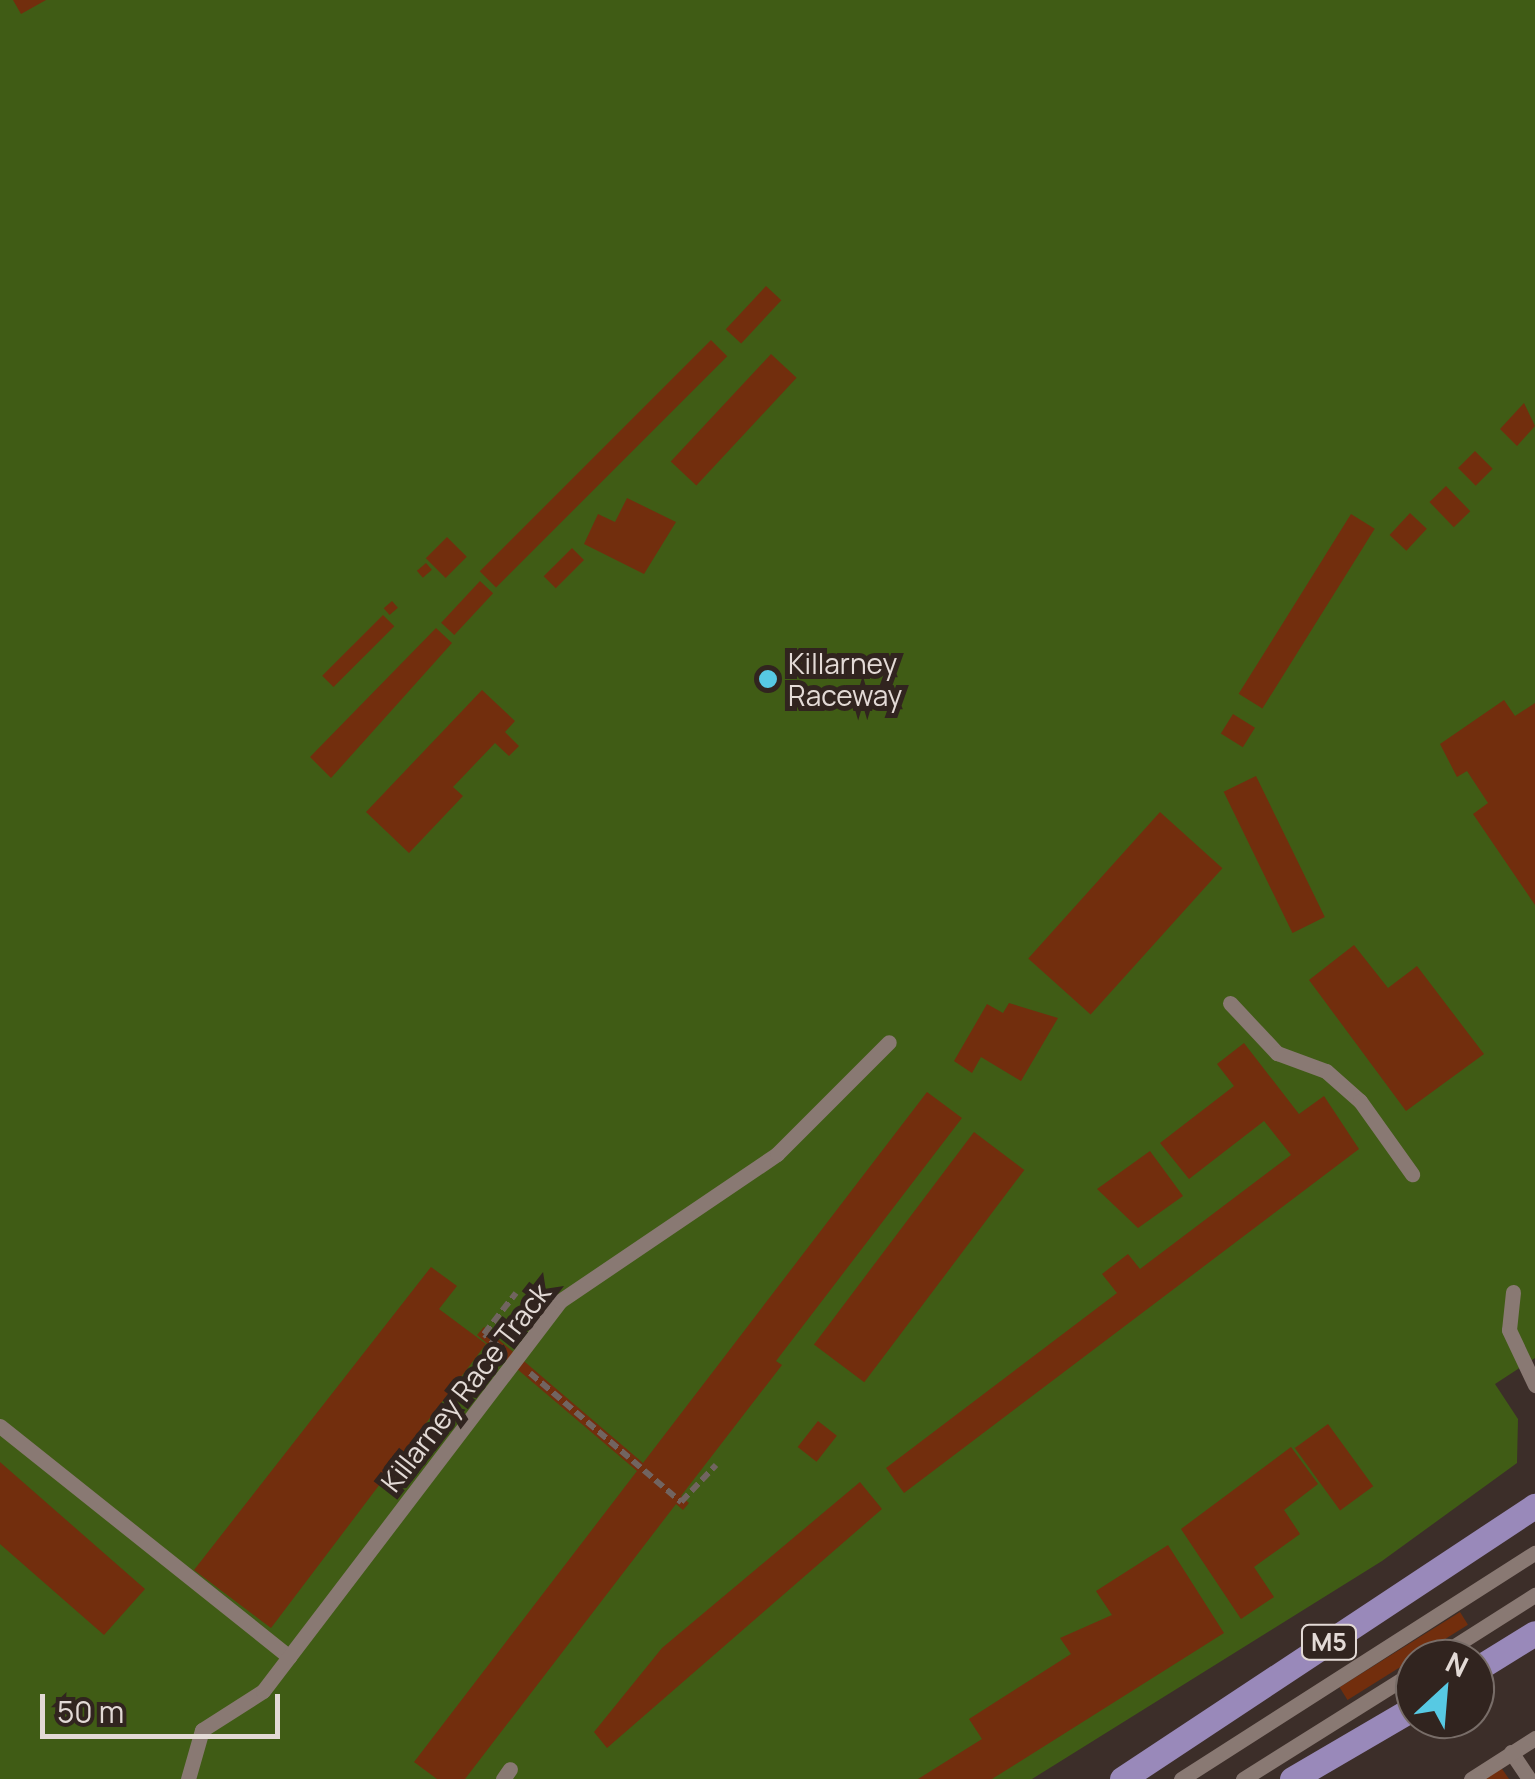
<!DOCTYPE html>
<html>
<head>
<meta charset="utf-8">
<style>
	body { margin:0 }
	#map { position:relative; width:1535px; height:1779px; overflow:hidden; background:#3c2e29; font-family:Manrope,sans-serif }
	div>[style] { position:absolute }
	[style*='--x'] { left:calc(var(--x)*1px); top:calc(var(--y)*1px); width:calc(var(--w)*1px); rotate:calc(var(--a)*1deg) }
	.green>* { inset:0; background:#405c15 }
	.building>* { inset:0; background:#722e0d; transform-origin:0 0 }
	.path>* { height:6px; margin-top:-3px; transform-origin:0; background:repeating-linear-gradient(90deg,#716460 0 10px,transparent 0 15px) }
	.service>* { height:15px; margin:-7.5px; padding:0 7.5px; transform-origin:7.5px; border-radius:7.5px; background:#897973 }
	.primary>* { height:25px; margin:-12.5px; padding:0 12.5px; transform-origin:12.5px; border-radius:12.5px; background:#9989ba }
	.dots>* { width:28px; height:28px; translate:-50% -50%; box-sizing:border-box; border:5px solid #31241f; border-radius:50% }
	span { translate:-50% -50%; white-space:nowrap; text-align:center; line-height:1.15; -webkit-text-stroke:10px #31241f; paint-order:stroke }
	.shield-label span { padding:2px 8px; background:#31241f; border:2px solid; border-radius:8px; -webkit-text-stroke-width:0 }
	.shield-label { font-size:25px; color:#e3dad6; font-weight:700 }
	.poi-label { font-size:28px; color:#e3dad6 }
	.left { translate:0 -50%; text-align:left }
	.street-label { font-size:28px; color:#e3dad6 }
	.north { position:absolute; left:1395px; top:1639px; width:100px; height:100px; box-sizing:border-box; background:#31241f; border:2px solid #786d68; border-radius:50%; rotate:26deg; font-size:28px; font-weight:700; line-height:40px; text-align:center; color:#e3dad6 }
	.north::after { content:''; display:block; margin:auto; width:35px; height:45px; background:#57c9e3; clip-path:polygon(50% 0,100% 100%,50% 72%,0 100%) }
	.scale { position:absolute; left:40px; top:1694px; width:240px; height:45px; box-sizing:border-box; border:5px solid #e3dad6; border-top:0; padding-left:12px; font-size:30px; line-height:35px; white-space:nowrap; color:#e3dad6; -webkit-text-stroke:8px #31241f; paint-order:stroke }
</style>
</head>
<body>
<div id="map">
	<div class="green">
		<div style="clip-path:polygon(0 0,1535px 0,1535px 1358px,1495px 1384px,1518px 1419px,1517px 1463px,1382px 1561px,1032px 1779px,0 1779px)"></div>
	</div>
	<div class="building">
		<div style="clip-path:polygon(13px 0,46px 0,21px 14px)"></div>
		<div style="left:766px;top:286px;width:21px;height:59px;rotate:43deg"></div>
		<div style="left:711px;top:340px;width:23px;height:327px;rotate:45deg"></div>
		<div style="left:771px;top:354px;width:35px;height:147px;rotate:43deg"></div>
		<div style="clip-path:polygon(1524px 403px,1535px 426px,1517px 446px,1500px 429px)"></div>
		<div style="left:1475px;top:451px;width:25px;height:24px;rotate:45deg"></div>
		<div style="left:1446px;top:486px;width:35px;height:23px;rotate:46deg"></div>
		<div style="clip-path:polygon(627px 498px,676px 522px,644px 574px,584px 544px,598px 514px,615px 522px)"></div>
		<div style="left:1410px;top:513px;width:23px;height:30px;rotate:43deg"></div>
		<div style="left:1351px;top:514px;width:28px;height:212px;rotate:32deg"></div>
		<div style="left:447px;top:537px;width:28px;height:30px;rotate:45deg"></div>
		<div style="left:572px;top:548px;width:17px;height:40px;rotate:45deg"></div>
		<div style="left:426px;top:563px;width:9px;height:12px;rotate:49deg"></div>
		<div style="left:480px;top:581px;width:18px;height:57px;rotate:43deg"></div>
		<div style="left:392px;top:601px;width:9px;height:11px;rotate:49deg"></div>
		<div style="left:383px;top:615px;width:16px;height:86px;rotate:45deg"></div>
		<div style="clip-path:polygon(436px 628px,452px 643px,331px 778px,310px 757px)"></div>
		<div style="clip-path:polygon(482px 690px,515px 721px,505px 732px,519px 746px,509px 756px,495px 743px,453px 787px,463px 796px,409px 853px,366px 812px)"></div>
		<div style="clip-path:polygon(1504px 700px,1515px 716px,1535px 703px,1535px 905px,1473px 814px,1488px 803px,1467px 771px,1457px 777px,1440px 744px)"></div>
		<div style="left:1233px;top:714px;width:26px;height:23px;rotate:32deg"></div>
		<div style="left:1256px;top:776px;width:157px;height:36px;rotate:64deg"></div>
		<div style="left:1160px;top:812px;width:84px;height:197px;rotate:42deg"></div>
		<div style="clip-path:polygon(1354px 945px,1388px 988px,1417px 966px,1484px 1054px,1406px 1111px,1309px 980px)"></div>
		<div style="clip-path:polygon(1009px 1003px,1058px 1018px,1021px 1081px,981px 1057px,972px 1073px,954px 1061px,987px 1004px,1003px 1013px)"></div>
		<div style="clip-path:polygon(1244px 1043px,1299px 1114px,1324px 1096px,1359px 1149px,904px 1493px,886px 1468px,1117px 1293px,1102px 1274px,1128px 1254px,1140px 1269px,1291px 1155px,1264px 1121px,1189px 1179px,1160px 1143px,1234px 1086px,1217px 1064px)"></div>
		<div style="clip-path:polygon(927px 1092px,962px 1118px,776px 1361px,782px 1365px,681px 1496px,689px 1503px,683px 1510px,676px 1504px,465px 1779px,437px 1779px,414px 1762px,637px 1471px,477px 1335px,484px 1327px,643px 1463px)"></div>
		<div style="left:974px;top:1132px;width:63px;height:266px;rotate:37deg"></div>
		<div style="clip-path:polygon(1150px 1151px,1183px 1196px,1138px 1228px,1097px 1189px)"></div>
		<div style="clip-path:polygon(431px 1267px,457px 1286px,439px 1309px,486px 1344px,271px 1628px,194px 1570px)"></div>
		<div style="left:818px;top:1421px;width:24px;height:33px;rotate:38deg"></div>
		<div style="left:1328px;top:1424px;width:77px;height:41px;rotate:54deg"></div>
		<div style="clip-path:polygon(1291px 1447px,1318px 1484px,1284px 1510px,1300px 1534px,1254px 1567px,1274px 1597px,1241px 1619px,1181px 1529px)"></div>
		<div style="clip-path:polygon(0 1462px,145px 1589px,104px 1635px,0 1544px)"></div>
		<div style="clip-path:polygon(860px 1482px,882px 1509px,607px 1748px,594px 1732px,662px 1648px)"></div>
		<div style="clip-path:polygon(1168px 1545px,1224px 1633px,992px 1779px,918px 1779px,982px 1739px,969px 1719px,1071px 1654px,1060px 1638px,1112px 1615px,1096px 1591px)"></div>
		<div style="left:1460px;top:1612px;width:15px;height:142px;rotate:58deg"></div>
		<div style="clip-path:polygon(1500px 1766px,1509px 1779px,1480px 1779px)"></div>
	</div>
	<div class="path">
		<div style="--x:498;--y:1346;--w:18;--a:-139"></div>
		<div style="--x:484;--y:1334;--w:52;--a:-52"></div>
		<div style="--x:530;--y:1373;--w:199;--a:40.5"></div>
		<div style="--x:681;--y:1502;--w:51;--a:-46.6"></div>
	</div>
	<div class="service">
		<div style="--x:1230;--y:1003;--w:69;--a:46.8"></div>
		<div style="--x:1277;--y:1053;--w:52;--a:20.2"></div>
		<div style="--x:1326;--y:1071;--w:45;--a:41.4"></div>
		<div style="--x:1360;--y:1101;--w:90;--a:54.5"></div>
		<div style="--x:1513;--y:1292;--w:38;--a:96"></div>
		<div style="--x:1509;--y:1330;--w:61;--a:64.7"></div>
		<div style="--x:0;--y:1426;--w:370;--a:38.6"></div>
		<div style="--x:1434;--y:1659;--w:120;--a:-32.4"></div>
		<div style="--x:1511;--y:1752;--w:32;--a:56"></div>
		<div style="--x:188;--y:1779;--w:51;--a:-74.1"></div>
		<div style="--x:202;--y:1730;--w:72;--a:-32.6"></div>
		<div style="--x:263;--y:1691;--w:490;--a:-52.7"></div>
		<div style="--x:560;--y:1301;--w:262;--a:-34.1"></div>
		<div style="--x:777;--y:1154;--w:158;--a:-45"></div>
		<div style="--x:503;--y:1779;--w:12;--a:-55"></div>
		<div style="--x:1181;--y:1779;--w:420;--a:-32.6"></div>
		<div style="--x:1243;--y:1779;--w:203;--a:-32.1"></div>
		<div style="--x:1471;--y:1779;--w:76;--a:-32.6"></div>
	</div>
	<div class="primary">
		<div style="--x:1475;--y:1670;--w:70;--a:-31.7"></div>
		<div style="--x:1122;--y:1779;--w:495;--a:-33.5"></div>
		<div style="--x:1292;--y:1779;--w:143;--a:-30.3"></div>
	</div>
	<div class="dots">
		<div style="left:768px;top:679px;background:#57c9e3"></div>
	</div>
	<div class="shield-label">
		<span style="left:1329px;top:1642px">M5</span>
	</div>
	<div class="poi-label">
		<span class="left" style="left:788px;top:679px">Killarney<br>Raceway</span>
	</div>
	<div class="street-label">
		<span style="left:465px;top:1387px;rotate:-52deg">Killarney Race Track</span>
	</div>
	<div class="north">N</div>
	<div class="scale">50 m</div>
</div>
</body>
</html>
